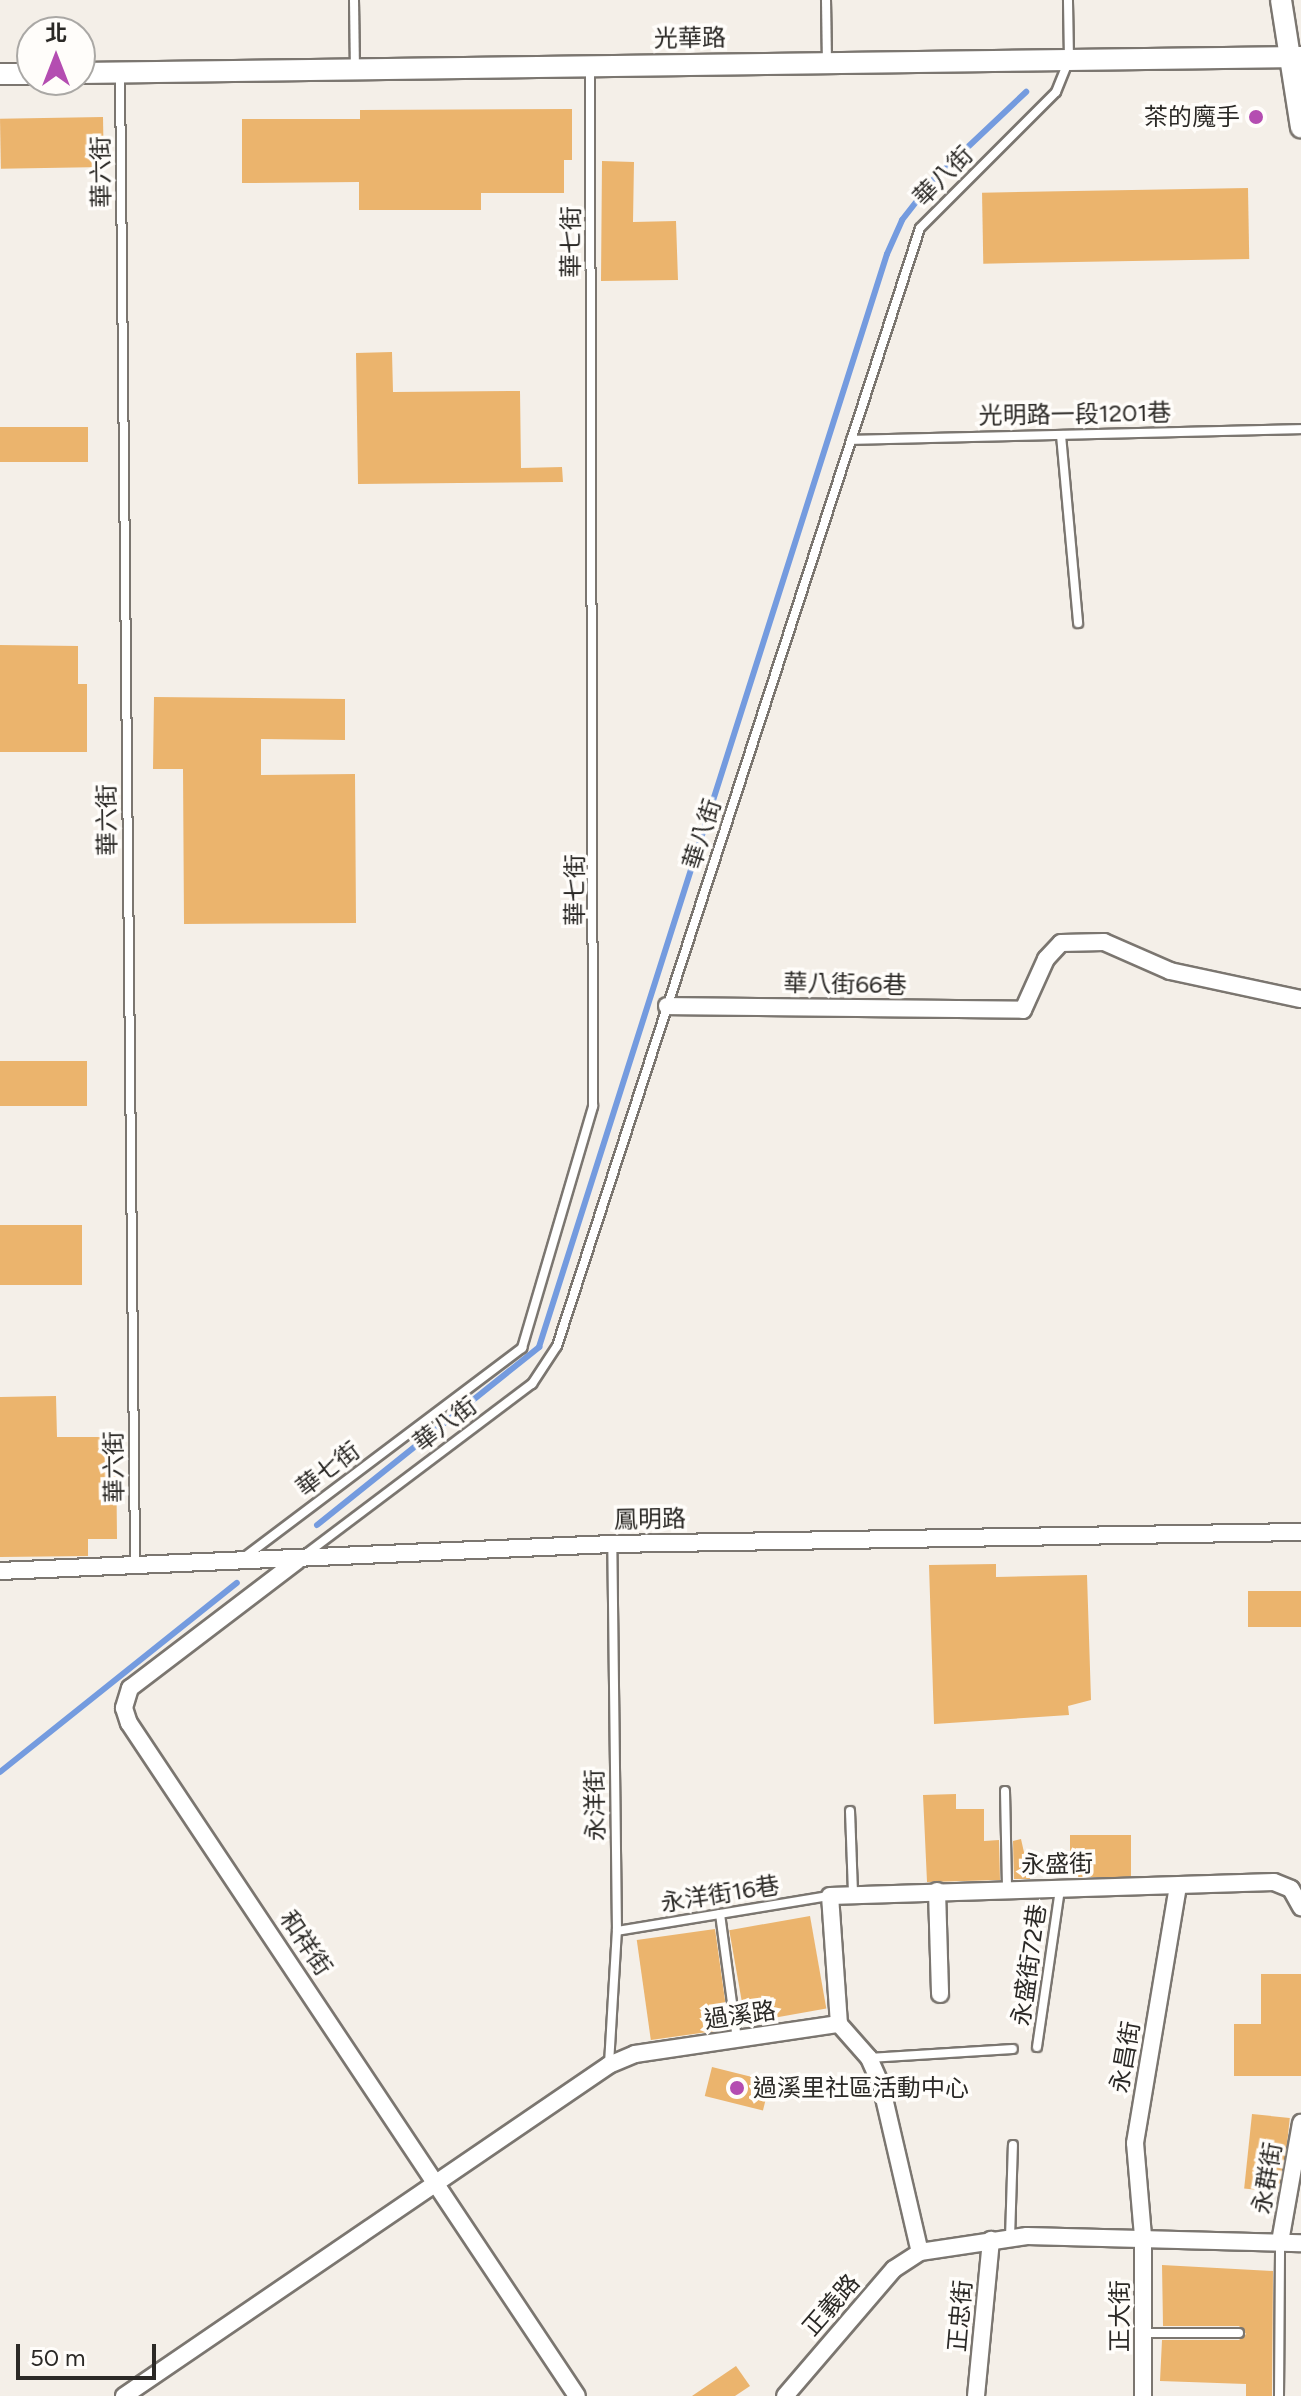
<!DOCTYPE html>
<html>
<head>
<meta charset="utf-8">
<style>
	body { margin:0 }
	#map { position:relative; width:1301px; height:2396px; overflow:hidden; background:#f4efe8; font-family:Figtree,"Noto Sans TC",sans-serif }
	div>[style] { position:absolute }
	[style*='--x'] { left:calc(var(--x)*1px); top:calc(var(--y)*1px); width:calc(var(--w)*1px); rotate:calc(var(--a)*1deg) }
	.stream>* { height:6px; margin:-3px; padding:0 3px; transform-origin:3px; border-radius:3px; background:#749bdf }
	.building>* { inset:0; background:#ebb46d; transform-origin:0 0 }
	.roads { filter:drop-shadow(2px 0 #7b7670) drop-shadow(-2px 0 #7b7670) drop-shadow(0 2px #7b7670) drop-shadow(0 -2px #7b7670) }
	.service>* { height:8px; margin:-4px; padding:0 4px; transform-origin:4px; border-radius:4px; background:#fff }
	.minor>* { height:16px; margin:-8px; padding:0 8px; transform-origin:8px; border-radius:8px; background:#fff }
	.tertiary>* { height:20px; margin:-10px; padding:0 10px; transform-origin:10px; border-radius:10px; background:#fff }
	.dots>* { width:22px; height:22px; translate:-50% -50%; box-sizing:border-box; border:4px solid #fffdfa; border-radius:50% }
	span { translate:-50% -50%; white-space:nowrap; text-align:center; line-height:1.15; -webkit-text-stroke:7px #fffdfa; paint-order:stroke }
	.street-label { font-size:24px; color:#2b2926 }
	.poi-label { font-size:24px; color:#2b2926 }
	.right { translate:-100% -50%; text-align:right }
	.left { translate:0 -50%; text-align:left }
	.north { position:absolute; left:16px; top:16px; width:80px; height:80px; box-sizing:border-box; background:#fffdfa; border:2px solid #aaa8a5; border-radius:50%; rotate:0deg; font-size:22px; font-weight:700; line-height:32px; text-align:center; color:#2b2926 }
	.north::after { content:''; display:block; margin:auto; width:28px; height:36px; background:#b44db1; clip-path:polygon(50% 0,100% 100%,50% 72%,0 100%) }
	.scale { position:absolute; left:16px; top:2344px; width:140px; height:36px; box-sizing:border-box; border:4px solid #2b2926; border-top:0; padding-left:10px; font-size:24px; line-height:28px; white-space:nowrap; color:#2b2926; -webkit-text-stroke:6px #fffdfa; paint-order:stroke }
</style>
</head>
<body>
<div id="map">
	<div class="stream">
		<div style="--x:317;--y:1525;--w:285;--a:-38.7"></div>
		<div style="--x:539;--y:1347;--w:1147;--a:-72.34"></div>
		<div style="--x:887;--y:254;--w:37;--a:-66"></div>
		<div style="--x:902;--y:220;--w:52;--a:-52"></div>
		<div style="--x:934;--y:179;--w:127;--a:-43.4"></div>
		<div style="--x:0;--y:1772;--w:303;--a:-38.6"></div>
	</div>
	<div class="building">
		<div style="clip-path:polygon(572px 109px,572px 160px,564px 160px,564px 193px,481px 193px,481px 210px,359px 210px,359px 182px,242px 183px,242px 119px,360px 119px,360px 110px)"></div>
		<div style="left:103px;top:117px;width:50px;height:103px;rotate:89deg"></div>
		<div style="clip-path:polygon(602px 161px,634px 162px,633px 222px,676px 221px,678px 280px,601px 281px)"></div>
		<div style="left:1248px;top:188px;width:71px;height:266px;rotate:89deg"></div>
		<div style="clip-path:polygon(392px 352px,393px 392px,520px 391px,521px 468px,562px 467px,563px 482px,358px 484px,356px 353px)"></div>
		<div style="left:88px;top:427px;width:35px;height:88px;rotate:90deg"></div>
		<div style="clip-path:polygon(0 645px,78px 646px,78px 684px,87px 684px,87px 752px,0 752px)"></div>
		<div style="clip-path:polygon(154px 697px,345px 699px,345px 740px,261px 739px,261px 775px,355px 774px,356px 923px,184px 924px,183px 769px,153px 769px)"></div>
		<div style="left:87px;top:1061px;width:45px;height:87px;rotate:90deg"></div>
		<div style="left:82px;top:1225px;width:60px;height:82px;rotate:90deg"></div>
		<div style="clip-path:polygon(56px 1396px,57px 1437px,116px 1437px,117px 1539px,88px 1539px,88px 1556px,0 1557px,0 1397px)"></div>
		<div style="clip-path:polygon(996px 1564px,996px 1577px,1087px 1575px,1091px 1700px,1068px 1706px,1069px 1715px,934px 1724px,929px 1565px)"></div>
		<div style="left:1301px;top:1591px;width:36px;height:53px;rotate:90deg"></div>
		<div style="clip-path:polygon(956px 1794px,956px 1809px,984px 1809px,984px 1841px,999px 1840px,1000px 1880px,927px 1882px,923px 1795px)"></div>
		<div style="left:1070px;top:1835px;width:61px;height:42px"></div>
		<div style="clip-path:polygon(1021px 1839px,1030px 1879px,1014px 1879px,1013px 1841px)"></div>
		<div style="left:810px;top:1916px;width:94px;height:82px;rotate:80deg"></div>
		<div style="left:715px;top:1929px;width:101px;height:79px;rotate:82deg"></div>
		<div style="clip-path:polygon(1261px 1974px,1301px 1974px,1301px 2076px,1234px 2076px,1234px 2024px,1261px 2024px)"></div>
		<div style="left:712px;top:2067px;width:60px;height:30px;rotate:14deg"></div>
		<div style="left:1252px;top:2114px;width:38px;height:75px;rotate:6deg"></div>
		<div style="clip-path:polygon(1162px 2265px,1273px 2271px,1272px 2396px,1246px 2396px,1246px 2384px,1160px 2381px,1162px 2340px,1239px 2340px,1246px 2334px,1239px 2326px,1163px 2326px)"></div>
		<div style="clip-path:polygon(736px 2366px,750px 2386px,735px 2396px,692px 2396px)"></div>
	</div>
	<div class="roads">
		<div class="service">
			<div style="--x:354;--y:0;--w:69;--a:89.2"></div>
			<div style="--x:826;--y:0;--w:61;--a:89.1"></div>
			<div style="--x:120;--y:75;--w:1490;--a:89.42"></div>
			<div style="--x:1061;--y:435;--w:189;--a:84.8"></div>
			<div style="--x:851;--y:440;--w:450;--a:-1.4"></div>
			<div style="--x:306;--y:1554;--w:283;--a:-37"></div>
			<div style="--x:532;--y:1384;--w:45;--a:-56.7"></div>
			<div style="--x:557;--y:1346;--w:1175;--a:-72.01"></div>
			<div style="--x:920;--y:228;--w:192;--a:-45"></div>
			<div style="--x:1056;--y:92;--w:35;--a:-68"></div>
			<div style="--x:1069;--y:59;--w:59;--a:-91"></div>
			<div style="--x:242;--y:1559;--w:351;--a:-37"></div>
			<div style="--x:522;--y:1348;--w:252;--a:-73.6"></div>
			<div style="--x:593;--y:1106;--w:1039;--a:-90.17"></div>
			<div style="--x:1005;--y:1791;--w:98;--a:88.8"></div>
			<div style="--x:850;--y:1811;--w:82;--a:87.9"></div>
			<div style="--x:720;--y:1914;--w:126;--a:82.3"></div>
			<div style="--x:617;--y:1931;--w:215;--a:-9.4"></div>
			<div style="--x:1037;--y:2047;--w:160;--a:-81.7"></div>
			<div style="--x:869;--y:2058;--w:144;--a:-3.6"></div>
			<div style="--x:609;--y:2064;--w:133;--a:-86.6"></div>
			<div style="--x:617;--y:1931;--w:387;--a:-90.7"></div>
			<div style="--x:1010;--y:2238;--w:93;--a:-88.2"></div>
			<div style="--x:1144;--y:2333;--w:95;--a:0"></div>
			<div style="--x:1279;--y:2396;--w:154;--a:-89.6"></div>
		</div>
		<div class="minor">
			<div style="--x:667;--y:1006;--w:356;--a:0.6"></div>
			<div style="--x:1023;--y:1010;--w:56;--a:-65.7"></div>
			<div style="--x:1046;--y:959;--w:22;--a:-47"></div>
			<div style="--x:1061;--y:943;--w:43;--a:-1.3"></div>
			<div style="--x:1104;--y:942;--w:72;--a:23.7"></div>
			<div style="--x:1170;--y:971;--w:134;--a:12.1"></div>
			<div style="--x:297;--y:1561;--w:210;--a:142.7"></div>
			<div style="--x:130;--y:1688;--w:21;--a:107"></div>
			<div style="--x:124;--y:1708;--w:16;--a:72"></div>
			<div style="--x:129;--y:1723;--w:808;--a:56.35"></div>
			<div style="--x:0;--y:1571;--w:613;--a:-2.53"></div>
			<div style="--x:612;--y:1544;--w:689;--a:-1"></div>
			<div style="--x:937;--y:1891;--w:103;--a:88.3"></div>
			<div style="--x:839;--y:2024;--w:128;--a:-94"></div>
			<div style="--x:830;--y:1896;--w:444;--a:-1.8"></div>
			<div style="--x:1274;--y:1882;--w:18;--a:22"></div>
			<div style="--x:1291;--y:1889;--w:21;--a:61"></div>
			<div style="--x:1280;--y:2242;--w:121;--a:-80"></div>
			<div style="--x:124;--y:2396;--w:587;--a:-34.31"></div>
			<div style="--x:609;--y:2065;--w:28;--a:-23"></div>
			<div style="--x:635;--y:2054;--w:206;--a:-8.4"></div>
			<div style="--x:839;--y:2024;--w:45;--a:48.6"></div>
			<div style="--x:869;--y:2058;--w:30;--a:66"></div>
			<div style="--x:881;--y:2085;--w:171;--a:76.9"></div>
			<div style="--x:920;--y:2252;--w:108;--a:-8.5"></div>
			<div style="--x:1027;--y:2236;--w:274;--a:1.5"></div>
			<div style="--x:785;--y:2396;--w:167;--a:-49.4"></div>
			<div style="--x:894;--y:2269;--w:31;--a:-33"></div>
			<div style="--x:976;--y:2396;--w:157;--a:-84.5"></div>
			<div style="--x:1143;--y:2396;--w:160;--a:-90"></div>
			<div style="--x:1143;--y:2236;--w:93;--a:-94.9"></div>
			<div style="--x:1135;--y:2143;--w:261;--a:-80.5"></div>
		</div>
		<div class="tertiary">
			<div style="--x:1281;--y:0;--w:129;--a:81.1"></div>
			<div style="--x:80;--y:73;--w:1221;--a:-0.75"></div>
			<div style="--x:0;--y:74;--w:32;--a:0"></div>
		</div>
	</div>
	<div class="dots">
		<div style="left:1256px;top:117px;background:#b44db1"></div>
		<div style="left:737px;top:2088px;background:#b44db1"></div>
	</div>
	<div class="street-label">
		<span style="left:690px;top:38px;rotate:-1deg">光華路</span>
		<span style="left:101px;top:172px;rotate:-91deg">華六街</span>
		<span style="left:943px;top:176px;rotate:-45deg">華八街</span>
		<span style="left:571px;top:242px;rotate:-90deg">華七街</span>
		<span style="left:1075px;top:414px;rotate:-1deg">光明路一段1201巷</span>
		<span style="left:107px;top:820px;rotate:-91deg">華六街</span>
		<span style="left:702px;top:834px;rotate:-72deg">華八街</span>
		<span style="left:575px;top:890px;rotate:-90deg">華七街</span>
		<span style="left:845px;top:984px;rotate:1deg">華八街66巷</span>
		<span style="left:445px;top:1424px;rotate:-37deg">華八街</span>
		<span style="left:114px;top:1467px;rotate:-91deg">華六街</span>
		<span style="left:328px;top:1469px;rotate:-37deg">華七街</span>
		<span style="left:650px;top:1519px;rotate:-1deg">鳳明路</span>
		<span style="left:595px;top:1805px;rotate:-91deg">永洋街</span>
		<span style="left:1057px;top:1864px;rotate:-1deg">永盛街</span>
		<span style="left:720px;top:1894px;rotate:-9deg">永洋街16巷</span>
		<span style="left:306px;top:1943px;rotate:56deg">和祥街</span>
		<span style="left:1029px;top:1965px;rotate:-82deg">永盛街72巷</span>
		<span style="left:740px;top:2015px;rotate:-8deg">過溪路</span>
		<span style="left:1125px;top:2057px;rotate:-80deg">永昌街</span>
		<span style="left:1267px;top:2178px;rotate:-80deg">永群街</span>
		<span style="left:831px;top:2305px;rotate:-49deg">正義路</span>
		<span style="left:960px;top:2316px;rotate:-85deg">正忠街</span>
		<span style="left:1120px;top:2316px;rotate:-90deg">正大街</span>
	</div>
	<div class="poi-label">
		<span class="right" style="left:1240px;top:117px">茶的魔手</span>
		<span class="left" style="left:753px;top:2088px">過溪里社區活動中心</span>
	</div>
	<div class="north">北</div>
	<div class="scale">50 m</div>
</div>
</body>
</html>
